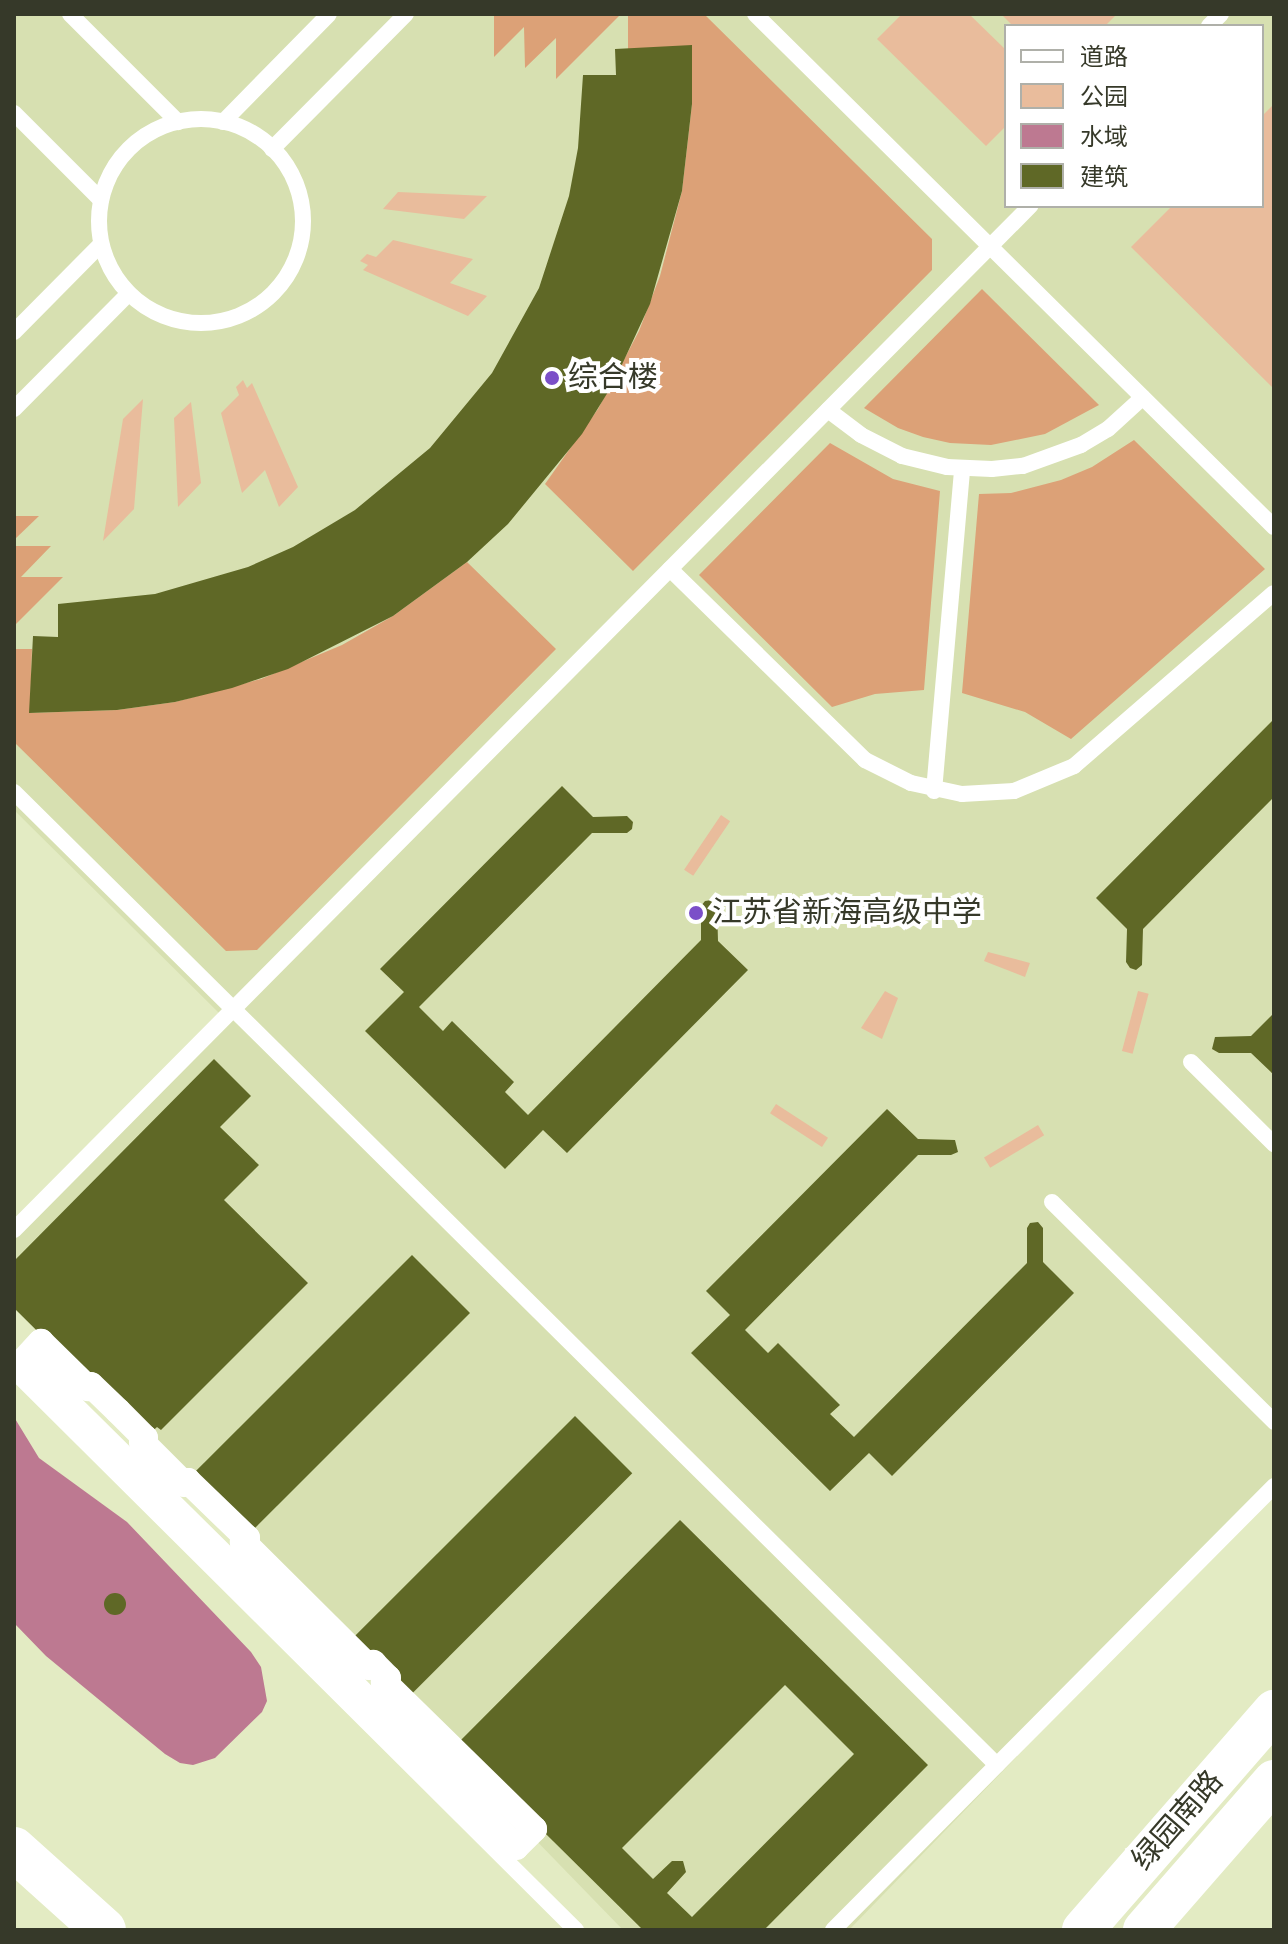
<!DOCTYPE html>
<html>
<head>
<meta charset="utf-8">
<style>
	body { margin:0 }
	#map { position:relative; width:1288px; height:1944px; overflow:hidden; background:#e3ebc3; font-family:Spectral,"Noto Sans SC",serif }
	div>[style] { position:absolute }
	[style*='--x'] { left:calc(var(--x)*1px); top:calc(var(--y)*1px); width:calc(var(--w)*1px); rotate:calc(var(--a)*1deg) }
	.built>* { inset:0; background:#d7e0b1 }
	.green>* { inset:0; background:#e9bc9c; transform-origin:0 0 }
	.forest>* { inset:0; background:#dca177 }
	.water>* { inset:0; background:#bd7991 }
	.building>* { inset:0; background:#5f6826; transform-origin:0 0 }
	.round { border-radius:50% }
	.service>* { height:16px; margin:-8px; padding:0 8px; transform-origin:8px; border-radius:8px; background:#fff }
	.service>.ring { margin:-8px; padding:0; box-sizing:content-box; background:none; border:16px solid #fff; border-radius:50% }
	.pedestrian>* { height:26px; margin:-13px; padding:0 13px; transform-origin:13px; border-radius:13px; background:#fff }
	.tertiary>* { height:42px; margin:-21px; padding:0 21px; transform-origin:21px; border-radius:21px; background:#fff }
	.secondary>* { height:44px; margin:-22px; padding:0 22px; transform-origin:22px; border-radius:22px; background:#fff }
	.dots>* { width:22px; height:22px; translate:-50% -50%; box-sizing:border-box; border:4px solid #fff; border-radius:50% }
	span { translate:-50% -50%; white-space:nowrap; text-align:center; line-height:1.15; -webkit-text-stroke:8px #fff; paint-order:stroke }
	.poi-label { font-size:30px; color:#363929 }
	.left { translate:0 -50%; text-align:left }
	.street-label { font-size:30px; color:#363929 }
	.frame { position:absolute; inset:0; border:16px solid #363929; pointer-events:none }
	.legend { position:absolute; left:1004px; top:24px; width:260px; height:184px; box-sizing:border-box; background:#fff; border:2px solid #afb0a9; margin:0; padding:10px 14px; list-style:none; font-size:24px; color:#363929 }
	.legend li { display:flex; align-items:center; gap:16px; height:40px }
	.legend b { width:40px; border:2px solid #afb0a9 }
</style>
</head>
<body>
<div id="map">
	<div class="built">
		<div style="clip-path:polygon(evenodd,14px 14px,1274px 14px,1274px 1491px,849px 1930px,623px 1930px,14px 1302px,14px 1227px,222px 1016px,14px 810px,14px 14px,1006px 26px,1262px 26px,1262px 206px,1006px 206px,1006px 26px)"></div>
	</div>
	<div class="green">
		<div style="clip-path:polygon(902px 14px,969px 14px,1006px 50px,1006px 126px,986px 146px,877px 39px)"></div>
		<div style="clip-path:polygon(1001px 14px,1117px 14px,1105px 26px,1013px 26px)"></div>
		<div style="clip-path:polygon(1274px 104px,1274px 389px,1131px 247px,1172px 206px,1262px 206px,1262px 116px)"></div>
		<div style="clip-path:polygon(398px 192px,487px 196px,464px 219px,383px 209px)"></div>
		<div style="clip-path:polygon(393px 240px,473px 259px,450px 283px,487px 296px,468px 316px,363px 270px,368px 265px,360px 261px,367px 254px,376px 257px)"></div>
		<div style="clip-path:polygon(243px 380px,247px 388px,252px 383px,298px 487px,279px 507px,265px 470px,242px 493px,221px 413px,239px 395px,236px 387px)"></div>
		<div style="clip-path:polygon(143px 399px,134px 509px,103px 541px,123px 419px)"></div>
		<div style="clip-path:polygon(191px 402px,201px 483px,178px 507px,174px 418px)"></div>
		<div style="left:721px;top:815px;width:11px;height:66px;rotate:34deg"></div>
		<div style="clip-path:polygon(988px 952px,1030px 963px,1025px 977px,984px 961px)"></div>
		<div style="clip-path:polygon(885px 991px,898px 998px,882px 1039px,861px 1028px)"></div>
		<div style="left:1138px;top:991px;width:11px;height:62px;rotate:15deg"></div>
		<div style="left:776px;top:1104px;width:62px;height:11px;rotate:33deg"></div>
		<div style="left:1038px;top:1125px;width:12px;height:63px;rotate:59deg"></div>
	</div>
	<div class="forest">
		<div style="clip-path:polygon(494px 14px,621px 14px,556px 79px,556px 38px,525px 68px,524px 27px,494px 57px)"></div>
		<div style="clip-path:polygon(628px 14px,704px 14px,932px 239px,932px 270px,633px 571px,545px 484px,598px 409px,639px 331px,660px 276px,682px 191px,692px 104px,691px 46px,628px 49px)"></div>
		<div style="clip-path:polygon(982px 289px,1099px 405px,1045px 434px,991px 445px,950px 443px,923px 437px,898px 428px,864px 408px)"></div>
		<div style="clip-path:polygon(1134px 440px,1265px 569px,1071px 739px,1025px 712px,962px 693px,979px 494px,1011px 493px,1061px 480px,1092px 467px)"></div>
		<div style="clip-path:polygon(830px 443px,893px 479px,940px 491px,924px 690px,875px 694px,832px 707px,699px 575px)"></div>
		<div style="clip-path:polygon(14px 516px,39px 516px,14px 540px)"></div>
		<div style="clip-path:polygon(14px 546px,51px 546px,21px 577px,63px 577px,14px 626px)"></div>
		<div style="clip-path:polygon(467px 562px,556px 649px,257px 950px,226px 951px,14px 742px,14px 649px,32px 649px,30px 713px,117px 710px,175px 702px,261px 679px,342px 645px,393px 616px)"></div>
	</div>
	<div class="water">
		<div style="clip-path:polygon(14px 1417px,39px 1458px,127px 1522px,251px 1652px,261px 1667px,267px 1701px,262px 1712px,215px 1758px,193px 1765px,180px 1763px,165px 1754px,46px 1656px,14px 1623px)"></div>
	</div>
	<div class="building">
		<div style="clip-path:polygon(692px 45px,692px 104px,682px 191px,650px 304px,613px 384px,582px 434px,508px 524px,467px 562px,393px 616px,288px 669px,232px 688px,175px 702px,117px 710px,29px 713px,33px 636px,58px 637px,58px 604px,155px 594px,248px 567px,293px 547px,355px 510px,430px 448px,492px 373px,539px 288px,569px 196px,578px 148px,583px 75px,616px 75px,615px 49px)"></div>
		<div style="clip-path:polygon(1274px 719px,1274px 797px,1143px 929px,1142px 965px,1136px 970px,1130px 968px,1126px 962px,1127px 929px,1096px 898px)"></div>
		<div style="clip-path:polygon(562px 786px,593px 817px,627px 816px,633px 822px,632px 829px,627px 833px,592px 833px,419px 1007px,443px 1031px,452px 1021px,514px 1082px,505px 1092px,528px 1115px,701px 940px,701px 906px,705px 901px,712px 900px,717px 906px,718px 941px,748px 970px,567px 1153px,543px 1130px,505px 1169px,365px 1031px,404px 992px,380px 969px)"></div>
		<div style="clip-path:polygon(1274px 1013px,1274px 1075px,1251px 1053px,1219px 1053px,1212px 1049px,1215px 1037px,1251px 1036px)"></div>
		<div style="clip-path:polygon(214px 1059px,251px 1096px,220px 1127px,259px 1165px,224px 1200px,308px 1283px,161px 1430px,157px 1427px,145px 1438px,14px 1308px,14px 1261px)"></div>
		<div style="clip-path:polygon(887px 1109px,918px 1139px,955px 1140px,958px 1152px,951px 1155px,918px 1155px,745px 1330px,768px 1353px,778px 1343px,840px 1405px,830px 1414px,854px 1437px,1027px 1263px,1027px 1228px,1030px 1223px,1038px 1222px,1043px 1228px,1043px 1262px,1074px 1293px,892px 1476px,869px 1453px,830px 1491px,691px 1353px,730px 1315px,706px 1291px)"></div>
		<div style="left:412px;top:1255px;width:82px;height:318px;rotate:45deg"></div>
		<div style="left:575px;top:1416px;width:81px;height:318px;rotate:45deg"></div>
		<div style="clip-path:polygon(evenodd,680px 1520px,928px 1765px,764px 1930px,643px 1930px,456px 1745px,680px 1520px,785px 1685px,854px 1754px,692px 1917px,667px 1893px,686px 1872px,683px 1861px,672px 1861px,653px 1879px,622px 1848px,785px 1685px)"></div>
		<div class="round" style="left:104px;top:1593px;width:22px;height:22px"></div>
	</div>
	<div class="service">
		<div style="--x:70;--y:14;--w:153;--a:45"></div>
		<div style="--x:755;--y:14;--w:730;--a:44.67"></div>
		<div style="--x:1209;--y:26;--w:17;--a:-45"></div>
		<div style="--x:14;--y:113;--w:123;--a:45"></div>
		<div class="ring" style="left:99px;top:119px;width:188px;height:188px"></div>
		<div style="--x:223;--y:122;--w:151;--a:-45.5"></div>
		<div style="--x:272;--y:149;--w:190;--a:-45.2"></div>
		<div style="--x:14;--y:332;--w:124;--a:-45.3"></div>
		<div style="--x:14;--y:409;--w:163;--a:-45.2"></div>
		<div style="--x:828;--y:410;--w:41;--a:37.1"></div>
		<div style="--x:861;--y:435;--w:46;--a:27.1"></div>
		<div style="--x:902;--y:456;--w:46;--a:13.7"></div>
		<div style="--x:947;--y:467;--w:45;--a:2.5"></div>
		<div style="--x:992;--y:469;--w:31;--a:-6"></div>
		<div style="--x:1023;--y:466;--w:62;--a:-19.9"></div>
		<div style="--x:1081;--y:445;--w:31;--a:-31"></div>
		<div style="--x:1108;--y:429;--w:47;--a:-42.4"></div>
		<div style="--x:670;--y:569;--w:273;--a:44.4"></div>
		<div style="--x:865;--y:760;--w:51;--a:26.6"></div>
		<div style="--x:911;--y:783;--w:52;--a:12.2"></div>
		<div style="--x:962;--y:794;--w:52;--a:-3.3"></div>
		<div style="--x:1014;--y:791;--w:65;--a:-22.6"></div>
		<div style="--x:1074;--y:766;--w:264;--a:-40.9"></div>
		<div style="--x:934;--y:791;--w:323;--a:-85"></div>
		<div style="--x:14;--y:792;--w:1383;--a:44.71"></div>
		<div style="--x:1191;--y:1062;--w:117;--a:44.7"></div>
		<div style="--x:1052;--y:1202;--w:313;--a:44.7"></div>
		<div style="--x:14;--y:1230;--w:1443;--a:-45.22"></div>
		<div style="--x:14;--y:1371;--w:793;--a:44.85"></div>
		<div style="--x:833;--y:1930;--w:626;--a:-45.19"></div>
	</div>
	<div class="pedestrian">
		<div style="--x:41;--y:1342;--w:66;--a:44.4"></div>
		<div style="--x:88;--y:1388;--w:4;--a:-45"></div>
		<div style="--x:91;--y:1385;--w:37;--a:44"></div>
		<div style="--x:118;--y:1411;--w:38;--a:45"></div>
		<div style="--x:145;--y:1438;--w:5;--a:127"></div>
		<div style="--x:142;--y:1442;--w:59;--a:45"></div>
		<div style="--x:184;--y:1484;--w:5;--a:-37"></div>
		<div style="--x:188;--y:1481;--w:82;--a:44"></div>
		<div style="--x:247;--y:1538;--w:6;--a:135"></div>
		<div style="--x:243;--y:1542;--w:177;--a:44.8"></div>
		<div style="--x:369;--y:1667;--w:6;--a:-45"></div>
		<div style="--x:373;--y:1663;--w:21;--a:45"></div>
		<div style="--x:388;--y:1678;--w:6;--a:135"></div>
		<div style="--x:384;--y:1682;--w:210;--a:44.4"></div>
		<div style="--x:534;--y:1829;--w:25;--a:135"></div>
		<div style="--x:516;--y:1847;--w:692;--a:-135.29"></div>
		<div style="--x:24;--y:1360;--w:25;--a:-47"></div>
	</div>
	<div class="tertiary">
		<div style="--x:1083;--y:1930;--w:291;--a:-48.9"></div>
		<div style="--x:1144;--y:1930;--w:198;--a:-48.9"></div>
	</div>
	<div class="secondary">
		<div style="--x:14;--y:1849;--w:121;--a:42"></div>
	</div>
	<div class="dots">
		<div style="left:552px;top:378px;background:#7b4fc8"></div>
		<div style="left:696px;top:913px;background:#7b4fc8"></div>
	</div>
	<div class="poi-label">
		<span class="left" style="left:568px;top:378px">综合楼</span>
		<span class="left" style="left:712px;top:913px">江苏省新海高级中学</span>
	</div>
	<div class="street-label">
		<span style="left:1178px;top:1821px;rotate:-49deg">绿园南路</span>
	</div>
	<div class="frame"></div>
	<ul class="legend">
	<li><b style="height:10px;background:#fff"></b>道路</li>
	<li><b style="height:22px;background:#e9bc9c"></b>公园</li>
	<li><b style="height:22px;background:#bd7991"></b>水域</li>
	<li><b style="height:22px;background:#5f6826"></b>建筑</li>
	</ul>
</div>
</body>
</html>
